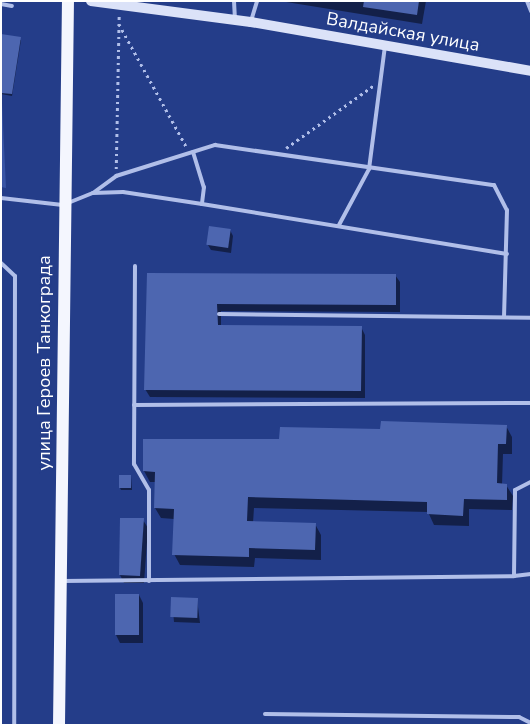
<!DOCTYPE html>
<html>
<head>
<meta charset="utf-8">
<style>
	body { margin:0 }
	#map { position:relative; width:532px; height:726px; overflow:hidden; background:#243d89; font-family:"Nunito Sans",sans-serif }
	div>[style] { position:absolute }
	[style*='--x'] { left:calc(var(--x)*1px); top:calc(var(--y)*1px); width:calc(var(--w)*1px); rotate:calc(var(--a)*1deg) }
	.green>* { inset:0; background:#3955a5 }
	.shadow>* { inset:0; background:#0007 }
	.building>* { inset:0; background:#4d66b0; transform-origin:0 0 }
	.path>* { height:2.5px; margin-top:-1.25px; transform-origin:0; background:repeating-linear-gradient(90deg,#b1bfe9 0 2.5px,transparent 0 6.5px) }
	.lane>* { height:4px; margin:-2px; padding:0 2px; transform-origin:2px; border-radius:2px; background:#b1bfe9 }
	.secondary>* { height:10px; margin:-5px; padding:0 5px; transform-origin:5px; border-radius:5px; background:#dbe2f8 }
	.primary>* { height:12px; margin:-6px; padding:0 6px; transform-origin:6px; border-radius:6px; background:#f4f6fe }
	span { translate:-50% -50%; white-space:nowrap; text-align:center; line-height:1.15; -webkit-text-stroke:4px #243d89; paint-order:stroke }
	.street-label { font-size:18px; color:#fff }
	.frame { position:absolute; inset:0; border:2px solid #fff; pointer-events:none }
</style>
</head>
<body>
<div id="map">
	<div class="green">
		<div style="clip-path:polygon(1px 103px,2px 103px,6px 188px,1px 187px)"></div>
	</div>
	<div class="shadow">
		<div style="clip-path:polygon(280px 1px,426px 1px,422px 24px)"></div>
		<div style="clip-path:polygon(1px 35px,21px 40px,12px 96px,1px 94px)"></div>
		<div style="clip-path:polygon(230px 230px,233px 236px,231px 253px,211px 250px,208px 245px)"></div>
		<div style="clip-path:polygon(148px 274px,395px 275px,400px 282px,400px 312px,221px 311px,221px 326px,361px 327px,365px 335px,365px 398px,150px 397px,145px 389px)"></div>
		<div style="clip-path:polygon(506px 426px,512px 437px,512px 454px,503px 454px,502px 485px,506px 485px,513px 496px,512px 510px,469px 509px,469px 526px,434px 525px,428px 512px,254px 508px,253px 523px,315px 524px,321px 535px,321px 560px,255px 558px,254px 567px,180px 565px,174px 554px,174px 519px,161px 518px,155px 508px,156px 482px,150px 482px,144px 471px,280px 440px,382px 431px)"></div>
		<div style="clip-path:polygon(131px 476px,132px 490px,121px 490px,120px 488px)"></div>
		<div style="clip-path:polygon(143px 520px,148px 528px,144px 583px,124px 583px,120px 575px)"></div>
		<div style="clip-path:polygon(116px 595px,139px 595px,143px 603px,143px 643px,120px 643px,116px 635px)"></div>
		<div style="clip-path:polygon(172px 599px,197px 599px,200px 623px,174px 622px)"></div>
	</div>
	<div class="building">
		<div style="clip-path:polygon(364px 1px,419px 1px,417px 15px,363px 7px)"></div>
		<div style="clip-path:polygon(1px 34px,21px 37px,12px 94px,1px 93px)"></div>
		<div style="left:209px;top:226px;width:22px;height:19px;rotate:8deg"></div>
		<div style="clip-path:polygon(147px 273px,396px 274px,396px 305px,217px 304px,218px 325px,362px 326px,361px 391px,144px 390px)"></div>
		<div style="clip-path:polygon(381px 421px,507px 425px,506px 444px,498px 444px,497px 483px,507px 484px,507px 500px,464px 499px,463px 516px,427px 514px,427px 502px,248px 497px,247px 521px,316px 523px,315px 550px,249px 548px,249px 557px,172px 555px,174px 509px,154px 508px,155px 472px,143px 471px,143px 439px,279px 439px,280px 427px,380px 429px)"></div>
		<div style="left:119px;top:475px;width:12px;height:13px"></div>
		<div style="clip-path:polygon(120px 518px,144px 518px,140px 576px,119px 575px)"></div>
		<div style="left:115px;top:594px;width:24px;height:41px"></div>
		<div style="left:171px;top:597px;width:27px;height:20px;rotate:2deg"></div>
	</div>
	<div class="path">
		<div style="--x:119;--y:24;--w:139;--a:61.2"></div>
		<div style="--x:286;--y:148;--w:107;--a:-35.5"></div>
		<div style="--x:116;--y:169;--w:154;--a:-88.9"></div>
	</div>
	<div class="lane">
		<div style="--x:234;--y:1;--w:18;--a:87"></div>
		<div style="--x:527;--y:1;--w:11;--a:68"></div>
		<div style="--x:1;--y:4;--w:11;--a:10"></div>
		<div style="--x:251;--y:21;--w:21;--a:-73"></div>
		<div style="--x:193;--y:152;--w:37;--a:73"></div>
		<div style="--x:204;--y:187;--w:17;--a:97"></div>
		<div style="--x:93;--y:193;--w:30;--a:-2"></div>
		<div style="--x:123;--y:192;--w:80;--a:8.6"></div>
		<div style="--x:202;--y:204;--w:309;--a:9.3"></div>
		<div style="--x:1;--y:198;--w:62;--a:6.4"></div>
		<div style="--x:63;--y:205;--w:32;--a:-22"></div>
		<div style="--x:93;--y:193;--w:29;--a:-36"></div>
		<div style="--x:116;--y:176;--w:104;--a:-17.4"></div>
		<div style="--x:215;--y:145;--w:282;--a:8.2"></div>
		<div style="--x:494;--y:185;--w:28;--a:63"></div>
		<div style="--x:507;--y:210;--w:107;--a:91.6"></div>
		<div style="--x:339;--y:225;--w:64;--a:-61.8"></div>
		<div style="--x:369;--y:169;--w:124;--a:-82.6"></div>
		<div style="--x:1;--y:263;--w:19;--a:43"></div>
		<div style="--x:15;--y:276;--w:449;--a:90.1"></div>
		<div style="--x:135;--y:266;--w:198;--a:90.3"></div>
		<div style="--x:134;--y:464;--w:30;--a:60"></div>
		<div style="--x:149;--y:490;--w:91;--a:90"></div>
		<div style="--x:219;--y:314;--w:312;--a:0.7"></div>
		<div style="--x:134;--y:405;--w:397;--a:-0.3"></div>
		<div style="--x:514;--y:576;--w:17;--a:-7"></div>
		<div style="--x:62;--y:581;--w:452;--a:-0.6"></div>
		<div style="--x:514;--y:576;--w:86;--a:-89.3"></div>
		<div style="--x:515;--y:490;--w:18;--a:-27"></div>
		<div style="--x:265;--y:714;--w:254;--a:0.7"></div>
		<div style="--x:519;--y:717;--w:13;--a:27"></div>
	</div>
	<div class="secondary">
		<div style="--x:91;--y:1;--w:161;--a:7.5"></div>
		<div style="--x:251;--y:22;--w:284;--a:9.9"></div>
	</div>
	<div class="primary">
		<div style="--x:59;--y:725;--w:724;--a:-89.29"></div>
	</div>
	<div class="street-label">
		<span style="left:403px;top:32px;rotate:10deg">Валдайская улица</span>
		<span style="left:44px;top:363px;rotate:-90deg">улица Героев Танкограда</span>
	</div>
	<div class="frame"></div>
</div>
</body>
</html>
